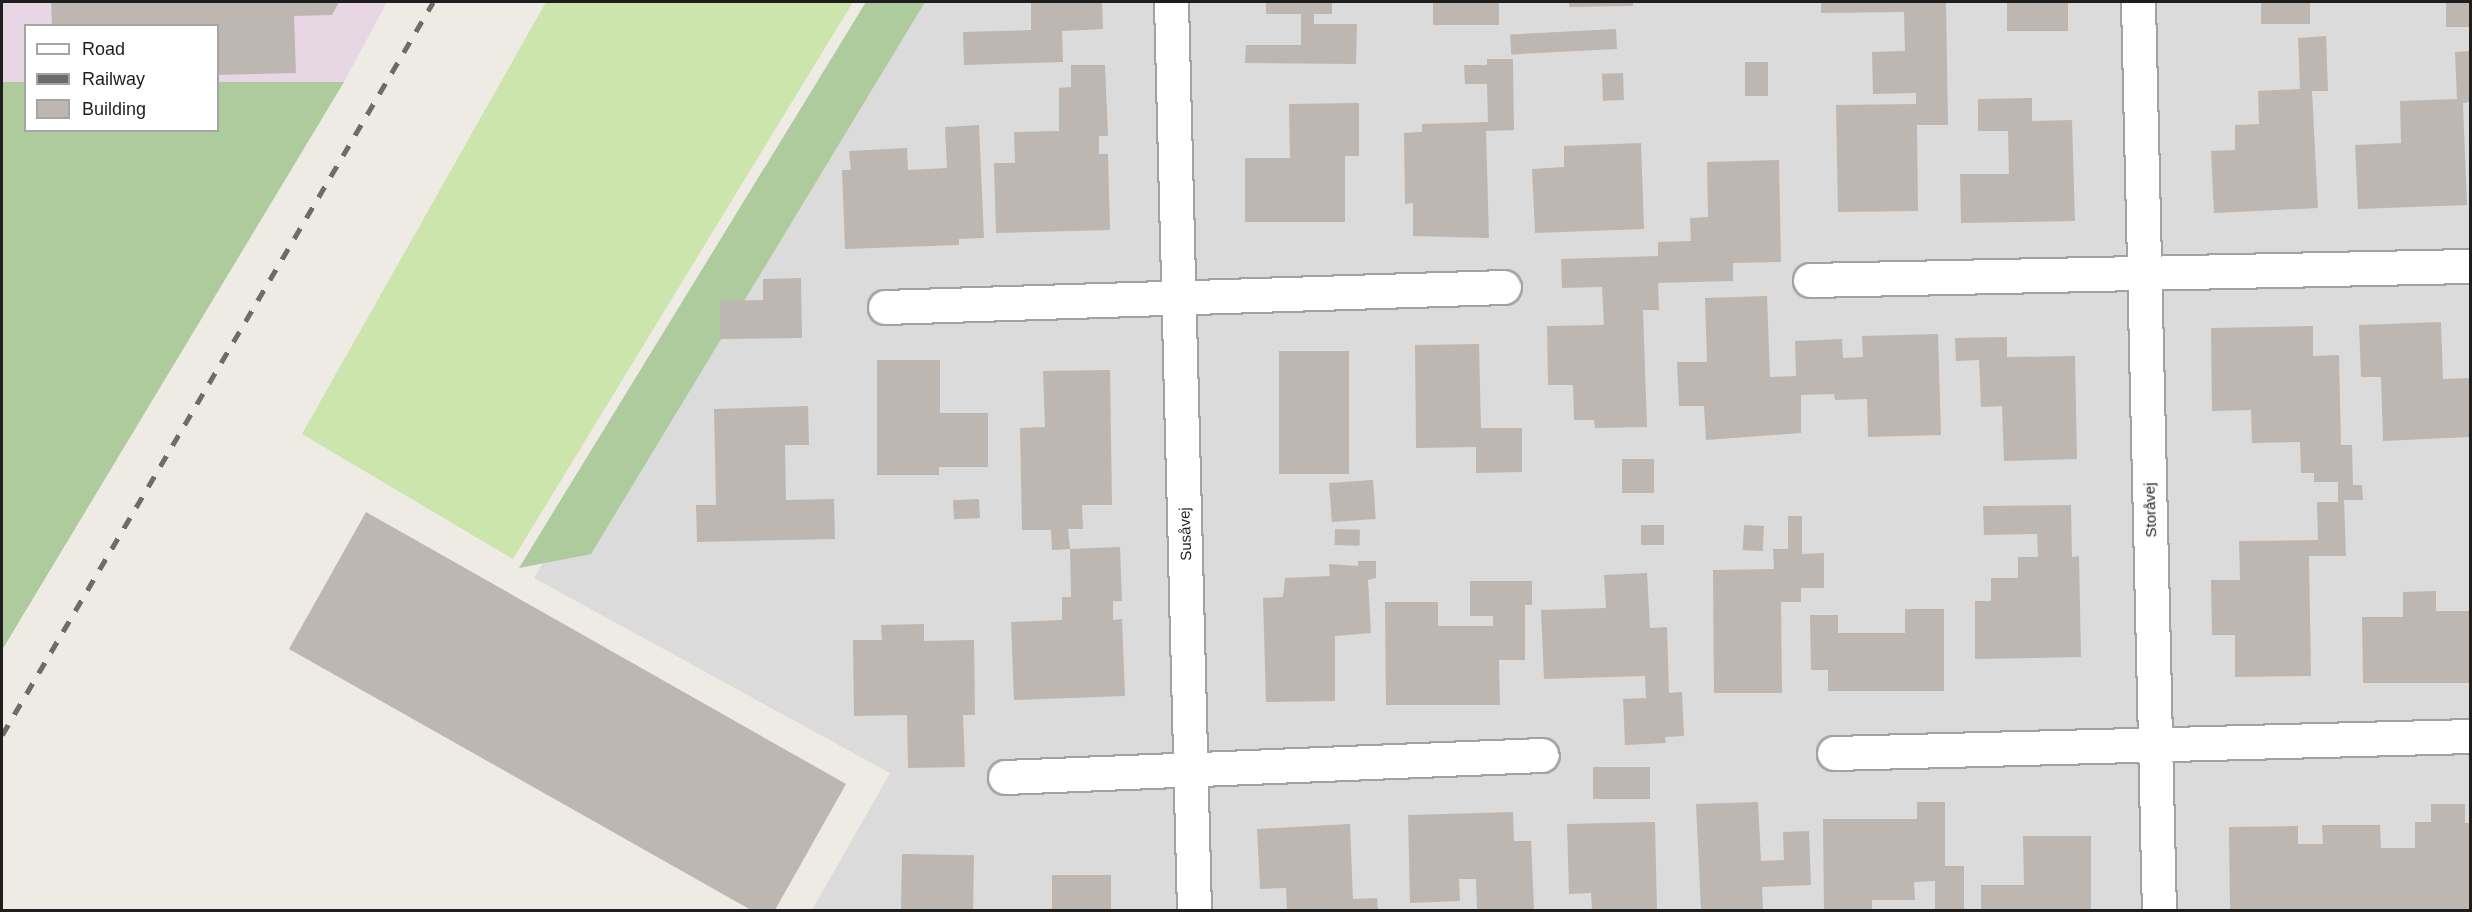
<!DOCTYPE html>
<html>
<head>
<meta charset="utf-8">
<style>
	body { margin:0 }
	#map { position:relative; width:2472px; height:912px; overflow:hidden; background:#eeeae4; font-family:Helvetica,sans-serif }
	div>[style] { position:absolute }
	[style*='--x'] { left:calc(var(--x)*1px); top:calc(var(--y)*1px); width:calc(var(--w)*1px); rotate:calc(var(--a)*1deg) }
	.residential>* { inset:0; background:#dcdbdb }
	.industrial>* { inset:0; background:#e7d7e5 }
	.grass>* { inset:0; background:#cce5ad }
	.forest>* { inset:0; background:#adcb9c }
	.building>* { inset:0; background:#beb6b1; transform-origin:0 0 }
	.roads { filter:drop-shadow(2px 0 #a2a2a2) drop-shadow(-2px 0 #a2a2a2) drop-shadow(0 2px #a2a2a2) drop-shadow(0 -2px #a2a2a2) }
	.street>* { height:33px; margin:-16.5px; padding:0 16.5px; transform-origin:16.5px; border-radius:16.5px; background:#fff }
	.rail>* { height:4.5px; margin-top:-2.25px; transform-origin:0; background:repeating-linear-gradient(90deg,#6c6c6c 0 12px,transparent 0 24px) }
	span { translate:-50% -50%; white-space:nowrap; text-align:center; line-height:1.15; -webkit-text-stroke:5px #fff; paint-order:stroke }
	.street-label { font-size:15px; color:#1e1e1e }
	.frame { position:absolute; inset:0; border:3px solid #1e1e1e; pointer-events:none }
	.legend { position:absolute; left:24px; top:24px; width:195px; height:108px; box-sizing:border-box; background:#fff; border:2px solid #a5a5a5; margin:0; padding:8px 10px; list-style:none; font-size:18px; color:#1e1e1e }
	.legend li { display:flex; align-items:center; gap:12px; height:30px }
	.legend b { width:30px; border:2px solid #a5a5a5 }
</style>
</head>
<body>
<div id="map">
	<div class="residential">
		<div style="clip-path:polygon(878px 2px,2470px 2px,2470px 910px,812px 910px,890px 773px,534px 578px)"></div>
	</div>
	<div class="industrial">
		<div style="clip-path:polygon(2px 2px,387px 2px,344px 82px,218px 82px,218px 26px,26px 26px,25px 82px,2px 82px)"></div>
	</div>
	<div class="grass">
		<div style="clip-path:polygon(546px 2px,853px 2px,513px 559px,302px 434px)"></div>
	</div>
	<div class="forest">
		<div style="clip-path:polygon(866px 2px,925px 2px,591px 554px,519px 568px)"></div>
		<div style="clip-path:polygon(2px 82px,25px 82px,26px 130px,218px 130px,218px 82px,344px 82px,2px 650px)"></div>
	</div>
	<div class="building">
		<div style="clip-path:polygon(51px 2px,339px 2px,332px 15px,294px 16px,296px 73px,218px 75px,218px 26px,52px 26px)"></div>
		<div style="clip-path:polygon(1031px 2px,1102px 2px,1103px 29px,1062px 31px,1063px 62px,964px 65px,963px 32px,1031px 30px)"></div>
		<div style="clip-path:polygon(1266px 2px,1332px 2px,1332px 14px,1314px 14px,1314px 24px,1357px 24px,1356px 64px,1245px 63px,1246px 45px,1301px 45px,1301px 14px,1266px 14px)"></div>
		<div style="left:1433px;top:2px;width:66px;height:23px"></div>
		<div style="clip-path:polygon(1569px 2px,1633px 2px,1633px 6px,1569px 7px)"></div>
		<div style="clip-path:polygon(1821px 2px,1946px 2px,1948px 125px,1917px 125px,1918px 211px,1838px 212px,1836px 105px,1916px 104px,1916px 93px,1873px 94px,1872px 52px,1905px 51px,1904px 12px,1821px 13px)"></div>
		<div style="left:2007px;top:2px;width:61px;height:29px"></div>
		<div style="left:2261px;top:2px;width:49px;height:22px"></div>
		<div style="left:2446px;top:2px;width:24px;height:25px"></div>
		<div style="left:1616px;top:29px;width:20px;height:106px;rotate:87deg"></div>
		<div style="clip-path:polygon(2326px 36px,2328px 91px,2312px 91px,2318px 208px,2214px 213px,2211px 151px,2235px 150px,2235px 125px,2259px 124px,2258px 91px,2300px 89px,2298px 38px)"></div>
		<div style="clip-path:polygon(2470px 51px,2470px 102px,2463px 103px,2467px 205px,2358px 209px,2355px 145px,2401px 143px,2400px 101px,2457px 99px,2455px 52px)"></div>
		<div style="clip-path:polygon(1487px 59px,1513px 59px,1514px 130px,1486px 131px,1489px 238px,1413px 236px,1413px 203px,1405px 204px,1404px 133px,1422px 132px,1422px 124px,1488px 122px,1487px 84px,1465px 84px,1464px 65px,1487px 65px)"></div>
		<div style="left:1768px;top:62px;width:34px;height:23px;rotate:90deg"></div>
		<div style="clip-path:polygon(1071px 65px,1105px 65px,1108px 136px,1099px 136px,1099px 154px,1108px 154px,1110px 230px,996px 233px,994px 163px,1015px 163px,1014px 132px,1059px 131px,1059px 88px,1071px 87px)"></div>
		<div style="left:1623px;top:73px;width:27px;height:21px;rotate:88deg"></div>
		<div style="clip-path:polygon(2032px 98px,2032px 121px,2072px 120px,2075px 221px,1961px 223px,1960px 174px,2009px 174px,2008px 131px,1978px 131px,1978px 99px)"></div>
		<div style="clip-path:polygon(1359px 103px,1359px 156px,1345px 156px,1345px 222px,1245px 222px,1245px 158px,1290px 158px,1289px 104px)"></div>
		<div style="clip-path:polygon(979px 125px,984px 238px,959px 239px,959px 245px,845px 249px,842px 170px,851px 170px,849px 151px,907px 148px,908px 170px,947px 168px,945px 127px)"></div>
		<div style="clip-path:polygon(1641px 143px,1644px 229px,1535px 233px,1532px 169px,1564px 167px,1564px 146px)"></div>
		<div style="clip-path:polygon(1779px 160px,1781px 262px,1733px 263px,1733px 281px,1658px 283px,1659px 310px,1643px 310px,1647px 427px,1595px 428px,1594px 420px,1574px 420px,1573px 385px,1548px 385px,1547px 326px,1604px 325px,1602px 287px,1562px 288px,1561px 259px,1658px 256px,1658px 242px,1691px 241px,1690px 218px,1708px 217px,1707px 162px)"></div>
		<div style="clip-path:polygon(801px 278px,802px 338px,720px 339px,720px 301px,763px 300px,763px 279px)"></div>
		<div style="clip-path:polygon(1767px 296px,1770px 377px,1796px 376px,1795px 341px,1842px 339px,1843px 358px,1863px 357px,1862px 336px,1938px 334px,1941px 435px,1868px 437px,1867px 399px,1835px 400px,1834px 394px,1801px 395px,1801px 433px,1706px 440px,1704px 406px,1679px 406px,1677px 362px,1707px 362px,1705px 298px)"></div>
		<div style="clip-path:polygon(2441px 322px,2443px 379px,2470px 378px,2470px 437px,2383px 441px,2381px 377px,2361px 377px,2359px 325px)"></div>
		<div style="clip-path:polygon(2313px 326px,2313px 356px,2339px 355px,2341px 445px,2352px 445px,2353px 485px,2362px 485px,2363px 500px,2344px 500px,2346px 556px,2309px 556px,2311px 676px,2235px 677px,2235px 635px,2212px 635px,2211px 580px,2240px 580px,2239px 541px,2318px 540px,2317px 502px,2338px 502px,2338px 482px,2314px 482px,2314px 473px,2301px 473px,2300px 442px,2252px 443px,2251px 410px,2212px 411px,2211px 328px)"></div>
		<div style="clip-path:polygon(2007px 337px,2007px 357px,2075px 356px,2077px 459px,2004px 461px,2002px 406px,1981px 407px,1979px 360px,1956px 361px,1955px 338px)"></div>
		<div style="clip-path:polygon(1479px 344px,1481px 428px,1522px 428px,1522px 472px,1476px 473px,1476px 447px,1416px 448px,1415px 345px)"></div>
		<div style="left:1349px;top:351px;width:123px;height:70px;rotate:90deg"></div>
		<div style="clip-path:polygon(877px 360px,940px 360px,940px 413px,988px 413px,988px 467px,939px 467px,939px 475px,877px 475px)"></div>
		<div style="clip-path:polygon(1110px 370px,1112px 505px,1082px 505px,1083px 529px,1068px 529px,1070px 549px,1052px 550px,1051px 530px,1022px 530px,1020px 428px,1045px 427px,1043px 371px)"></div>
		<div style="clip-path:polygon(808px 406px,809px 445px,785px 445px,786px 500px,834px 499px,835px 539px,697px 542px,696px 505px,716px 505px,714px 409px)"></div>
		<div style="left:1622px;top:459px;width:32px;height:34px"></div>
		<div style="left:1373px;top:480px;width:39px;height:44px;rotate:86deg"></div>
		<div style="left:979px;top:499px;width:19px;height:26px;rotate:87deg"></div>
		<div style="clip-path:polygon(2071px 505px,2072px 557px,2079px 556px,2081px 657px,1975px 659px,1975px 601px,1991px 601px,1991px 578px,2018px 578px,2018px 557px,2038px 557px,2037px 534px,1984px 535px,1983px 506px)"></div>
		<div style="clip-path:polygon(366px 512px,846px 784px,775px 910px,751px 910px,289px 649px)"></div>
		<div style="clip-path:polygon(1788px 516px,1802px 516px,1802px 554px,1824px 553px,1824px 588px,1801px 588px,1801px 602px,1781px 602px,1782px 693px,1714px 693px,1713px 570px,1774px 569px,1773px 549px,1788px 549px)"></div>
		<div style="left:1641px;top:525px;width:23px;height:20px"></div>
		<div style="left:1744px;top:525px;width:20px;height:25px;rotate:3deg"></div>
		<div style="left:1335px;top:529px;width:25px;height:16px;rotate:2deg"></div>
		<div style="clip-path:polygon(1120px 547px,1122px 601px,1113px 601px,1113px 620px,1122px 619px,1125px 696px,1014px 700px,1011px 622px,1062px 620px,1062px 597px,1071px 597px,1070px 549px)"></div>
		<div style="clip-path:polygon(1358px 561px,1376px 561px,1376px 578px,1368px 580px,1371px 633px,1335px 636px,1335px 701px,1266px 702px,1263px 598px,1283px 597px,1285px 578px,1330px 576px,1329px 564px,1358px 566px)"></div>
		<div style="clip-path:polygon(1647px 573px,1650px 628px,1667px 627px,1669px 693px,1682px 692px,1684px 736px,1665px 737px,1666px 743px,1625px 745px,1623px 699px,1646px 698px,1645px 676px,1544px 679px,1541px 610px,1606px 608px,1604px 575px)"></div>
		<div style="clip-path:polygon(1470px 581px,1532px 581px,1532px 605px,1525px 605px,1525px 660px,1499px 660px,1500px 705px,1386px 705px,1385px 602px,1438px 602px,1438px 626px,1493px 626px,1493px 616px,1470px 616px)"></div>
		<div style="clip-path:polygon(2436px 591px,2436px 611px,2470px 611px,2470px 683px,2363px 683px,2362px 617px,2403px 617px,2403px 592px)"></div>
		<div style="clip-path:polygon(1905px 609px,1944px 609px,1944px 691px,1828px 691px,1828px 670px,1811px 670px,1810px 615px,1838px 615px,1838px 633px,1905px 633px)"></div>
		<div style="clip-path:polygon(924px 624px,924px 641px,974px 640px,975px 715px,963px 715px,965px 767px,908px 768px,907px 715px,854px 716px,853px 640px,882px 640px,881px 625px)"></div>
		<div style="left:1593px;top:767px;width:57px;height:32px"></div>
		<div style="clip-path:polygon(1758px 802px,1761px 861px,1784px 860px,1783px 832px,1809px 831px,1811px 885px,1762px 887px,1763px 910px,1701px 910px,1696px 804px)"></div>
		<div style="clip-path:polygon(1917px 802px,1945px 802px,1945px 866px,1964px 866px,1964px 910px,1935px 910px,1935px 881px,1914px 882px,1915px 900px,1872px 900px,1872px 910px,1824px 910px,1823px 819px,1917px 819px)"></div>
		<div style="clip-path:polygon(2431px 804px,2465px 804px,2465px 823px,2470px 823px,2470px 910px,2230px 910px,2229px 827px,2298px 826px,2298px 844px,2323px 844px,2322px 825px,2380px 825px,2381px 848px,2415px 848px,2415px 822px,2431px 822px)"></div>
		<div style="clip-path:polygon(1513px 812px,1514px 841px,1531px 841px,1534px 910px,1477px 910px,1476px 879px,1459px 879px,1460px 901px,1410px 903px,1408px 815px)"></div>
		<div style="clip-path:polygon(1655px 822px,1657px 910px,1592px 910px,1591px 893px,1569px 894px,1567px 824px)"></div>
		<div style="clip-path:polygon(1350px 824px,1353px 899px,1377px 898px,1378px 910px,1287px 910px,1286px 888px,1260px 889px,1257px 829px)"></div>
		<div style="clip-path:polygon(2023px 836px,2091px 836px,2091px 910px,1981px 910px,1981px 885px,2024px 885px)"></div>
		<div style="left:902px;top:854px;width:72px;height:56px;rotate:1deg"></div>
		<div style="left:1052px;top:875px;width:59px;height:35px"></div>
	</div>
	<div class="roads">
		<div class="street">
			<div style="--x:1171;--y:2;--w:908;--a:88.55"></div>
			<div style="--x:2138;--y:2;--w:908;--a:88.68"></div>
			<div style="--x:1810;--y:280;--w:660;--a:-1.22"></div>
			<div style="--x:885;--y:307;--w:619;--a:-1.85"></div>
			<div style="--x:1834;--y:753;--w:636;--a:-1.53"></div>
			<div style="--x:1005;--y:777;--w:537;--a:-2.35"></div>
		</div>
	</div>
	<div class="rail">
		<div style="--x:2;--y:735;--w:850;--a:-59.54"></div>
	</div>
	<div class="street-label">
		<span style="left:2150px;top:510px;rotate:-92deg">Storåvej</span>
		<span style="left:1185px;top:534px;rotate:-92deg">Susåvej</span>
	</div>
	<div class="frame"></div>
	<ul class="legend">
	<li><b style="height:8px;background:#fff"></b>Road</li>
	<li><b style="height:8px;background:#6c6c6c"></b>Railway</li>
	<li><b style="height:16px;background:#beb6b1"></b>Building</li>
	</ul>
</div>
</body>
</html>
